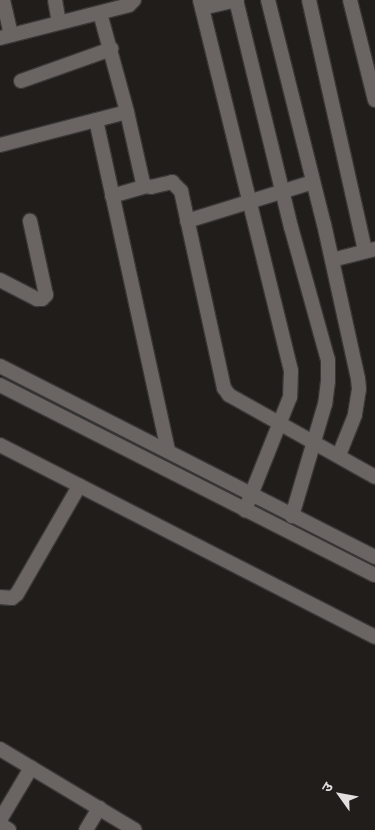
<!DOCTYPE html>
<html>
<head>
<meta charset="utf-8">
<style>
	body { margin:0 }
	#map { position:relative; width:375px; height:830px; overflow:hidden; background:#201d1b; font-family:Ubuntu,"Noto Sans Devanagari",sans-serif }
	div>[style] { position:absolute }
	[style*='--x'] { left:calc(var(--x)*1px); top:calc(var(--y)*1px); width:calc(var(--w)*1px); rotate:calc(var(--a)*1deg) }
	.roads { filter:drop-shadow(1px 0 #3a3736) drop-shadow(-1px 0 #3a3736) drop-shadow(0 1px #3a3736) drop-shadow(0 -1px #3a3736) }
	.minor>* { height:14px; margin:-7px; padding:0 7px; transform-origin:7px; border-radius:7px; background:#6a6563 }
	.secondary>* { height:14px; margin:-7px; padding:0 7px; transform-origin:7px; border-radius:7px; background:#6a6563 }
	span { translate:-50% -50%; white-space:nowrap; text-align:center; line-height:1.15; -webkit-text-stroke:4px #201d1b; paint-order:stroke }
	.north { position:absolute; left:315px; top:770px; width:50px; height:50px; -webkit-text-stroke:4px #201d1b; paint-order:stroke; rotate:302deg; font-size:14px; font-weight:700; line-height:20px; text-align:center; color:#e2dfde }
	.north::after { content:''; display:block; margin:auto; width:18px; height:22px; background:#e2dfde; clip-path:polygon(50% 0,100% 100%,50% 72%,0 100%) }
</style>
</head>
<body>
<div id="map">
	<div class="roads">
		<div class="minor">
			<div style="--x:3;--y:0;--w:36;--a:77"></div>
			<div style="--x:55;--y:0;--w:22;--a:80"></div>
			<div style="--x:200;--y:0;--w:382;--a:76.2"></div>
			<div style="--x:291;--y:371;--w:26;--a:92"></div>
			<div style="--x:290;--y:397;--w:122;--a:111.7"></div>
			<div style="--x:236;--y:0;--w:234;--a:76.4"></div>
			<div style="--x:291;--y:227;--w:138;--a:74.5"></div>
			<div style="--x:328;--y:360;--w:21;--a:90"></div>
			<div style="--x:328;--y:381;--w:23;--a:97"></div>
			<div style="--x:325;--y:404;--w:117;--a:106.4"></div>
			<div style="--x:268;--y:0;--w:231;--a:76"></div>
			<div style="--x:324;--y:224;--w:159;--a:77.6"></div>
			<div style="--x:358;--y:379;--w:10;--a:84"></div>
			<div style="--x:359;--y:389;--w:26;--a:99"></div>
			<div style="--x:355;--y:415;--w:43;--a:111.8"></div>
			<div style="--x:309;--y:0;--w:257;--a:77.4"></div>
			<div style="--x:350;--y:0;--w:103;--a:76"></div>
			<div style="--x:202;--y:8;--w:36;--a:-13"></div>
			<div style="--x:100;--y:13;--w:103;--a:74.7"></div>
			<div style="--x:127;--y:112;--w:73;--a:77.3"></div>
			<div style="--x:143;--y:183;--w:4;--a:45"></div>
			<div style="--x:146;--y:186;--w:5;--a:11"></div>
			<div style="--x:151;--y:187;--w:22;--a:-13"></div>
			<div style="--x:172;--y:182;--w:13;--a:45"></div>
			<div style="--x:181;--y:191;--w:202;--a:77.7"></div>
			<div style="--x:224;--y:388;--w:9;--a:54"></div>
			<div style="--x:229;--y:395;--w:167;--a:29.3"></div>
			<div style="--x:0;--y:38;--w:133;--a:-14.3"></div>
			<div style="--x:129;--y:5;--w:7;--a:-45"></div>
			<div style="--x:21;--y:81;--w:96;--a:-19.6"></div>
			<div style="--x:96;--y:120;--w:339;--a:77.7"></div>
			<div style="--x:0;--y:145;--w:131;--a:-14.6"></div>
			<div style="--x:112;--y:196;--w:35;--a:-16"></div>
			<div style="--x:187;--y:221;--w:132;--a:-17.2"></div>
			<div style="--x:332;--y:260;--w:44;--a:-14.3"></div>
			<div style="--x:0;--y:280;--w:42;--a:27.2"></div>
			<div style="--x:37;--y:299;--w:5;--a:0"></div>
			<div style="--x:42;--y:299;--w:6;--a:-45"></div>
			<div style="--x:46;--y:295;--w:76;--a:-102.2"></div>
			<div style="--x:0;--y:445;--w:421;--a:27.1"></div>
			<div style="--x:0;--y:597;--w:12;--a:5"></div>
			<div style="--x:12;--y:598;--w:6;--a:-39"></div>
			<div style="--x:17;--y:594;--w:125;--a:-60.1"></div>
			<div style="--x:0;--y:749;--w:157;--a:31"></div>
			<div style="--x:0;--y:820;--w:61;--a:-59.2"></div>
			<div style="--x:0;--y:824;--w:11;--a:34"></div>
			<div style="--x:86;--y:830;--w:26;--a:-59"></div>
		</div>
		<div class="secondary">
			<div style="--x:0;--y:366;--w:421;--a:27"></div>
			<div style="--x:0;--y:385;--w:420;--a:26.9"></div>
		</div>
	</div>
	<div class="north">उ</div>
</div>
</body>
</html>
